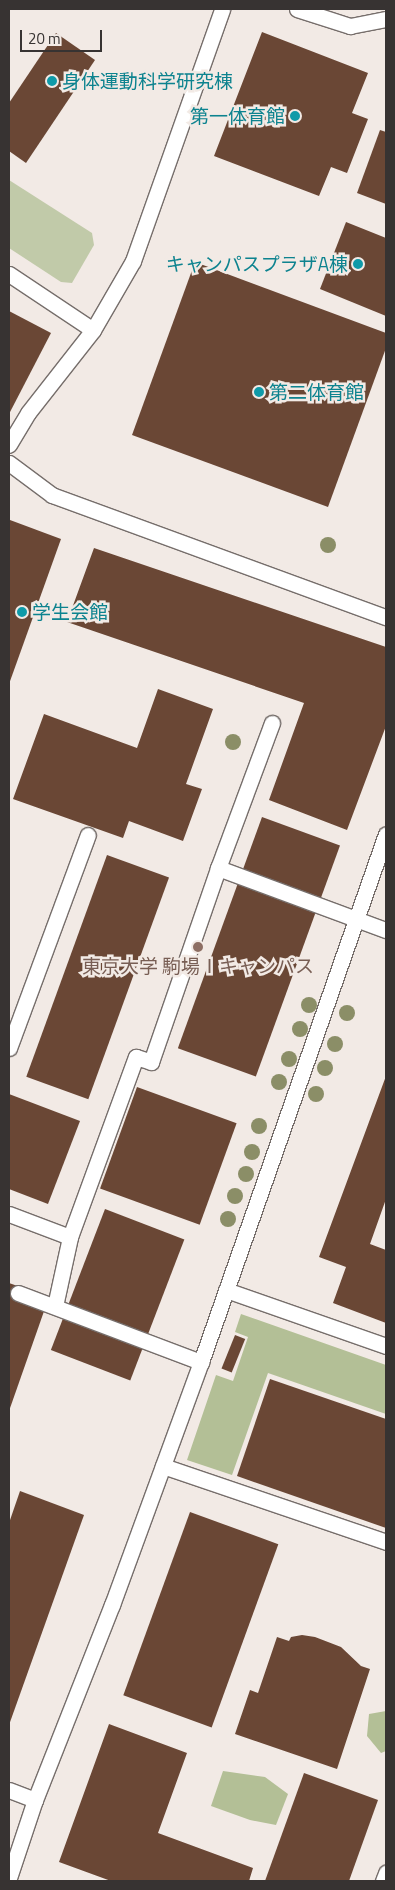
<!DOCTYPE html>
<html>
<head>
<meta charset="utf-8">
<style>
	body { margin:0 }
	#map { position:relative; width:395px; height:1890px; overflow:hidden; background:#f2eae5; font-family:"Titillium Web","Noto Sans JP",sans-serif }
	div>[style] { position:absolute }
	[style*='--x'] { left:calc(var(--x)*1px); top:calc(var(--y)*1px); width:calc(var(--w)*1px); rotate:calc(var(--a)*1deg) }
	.green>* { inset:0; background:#c1caa9 }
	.forest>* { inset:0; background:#b3bf96 }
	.building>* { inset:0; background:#6a4735; transform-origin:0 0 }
	.roads { filter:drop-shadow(1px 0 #766e6b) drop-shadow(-1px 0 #766e6b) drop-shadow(0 1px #766e6b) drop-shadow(0 -1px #766e6b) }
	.service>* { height:15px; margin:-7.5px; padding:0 7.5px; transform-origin:7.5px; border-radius:7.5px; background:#fff }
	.trees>* { width:16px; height:16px; margin:-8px; border-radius:50%; background:#8b8e67 }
	.dots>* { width:14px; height:14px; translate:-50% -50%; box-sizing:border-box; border:2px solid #f2eae5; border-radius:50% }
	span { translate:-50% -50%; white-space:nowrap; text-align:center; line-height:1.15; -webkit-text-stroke:5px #f2eae5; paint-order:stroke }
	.culture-label { font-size:19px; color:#0d838f }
	.left { translate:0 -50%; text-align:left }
	.right { translate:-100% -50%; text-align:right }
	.education-label { font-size:19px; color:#785e54 }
	.frame { position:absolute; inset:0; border:10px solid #373332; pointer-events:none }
	.scale { position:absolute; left:20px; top:30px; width:82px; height:22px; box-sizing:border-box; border:2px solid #373332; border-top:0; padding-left:6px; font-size:15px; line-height:18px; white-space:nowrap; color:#373332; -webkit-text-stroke:4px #f2eae5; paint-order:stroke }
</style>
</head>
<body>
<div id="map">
	<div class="green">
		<div style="clip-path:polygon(9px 180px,92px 233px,94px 245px,72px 283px,61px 282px,9px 248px)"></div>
	</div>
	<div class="forest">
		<div style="clip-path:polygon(241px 1314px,386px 1365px,386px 1414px,268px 1373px,232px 1475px,187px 1460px,216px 1375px,233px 1381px,248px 1337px,235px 1332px)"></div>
		<div style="clip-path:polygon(386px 1711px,386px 1751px,381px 1753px,367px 1736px,369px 1714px)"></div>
		<div style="clip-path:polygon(223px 1771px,265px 1777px,288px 1794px,276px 1825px,250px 1820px,211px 1806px)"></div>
	</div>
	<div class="building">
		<div style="clip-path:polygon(262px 32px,368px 73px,352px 113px,368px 119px,347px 173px,331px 167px,319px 196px,214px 156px)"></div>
		<div style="clip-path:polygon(56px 33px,95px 60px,26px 163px,9px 151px,9px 103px)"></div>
		<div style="clip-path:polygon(380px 130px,386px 132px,386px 204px,357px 193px)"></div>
		<div style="clip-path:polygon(346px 222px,386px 238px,386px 316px,320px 289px)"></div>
		<div style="clip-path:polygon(195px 262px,386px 333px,386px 348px,328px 507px,132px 435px)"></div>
		<div style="clip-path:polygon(9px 311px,51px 333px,9px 414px)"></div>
		<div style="clip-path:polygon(10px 520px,61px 539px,9px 684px,9px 523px)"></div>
		<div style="clip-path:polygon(94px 548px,386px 647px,386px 726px,347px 830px,269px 800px,304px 703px,67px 622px)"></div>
		<div style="clip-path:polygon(158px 689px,213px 709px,186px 784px,202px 789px,183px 841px,129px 821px,123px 838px,13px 799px,44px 714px,137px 748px)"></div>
		<div style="left:262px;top:817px;width:83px;height:246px;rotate:20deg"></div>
		<div style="left:107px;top:855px;width:66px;height:236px;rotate:20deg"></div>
		<div style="clip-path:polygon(386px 1076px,386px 1199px,370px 1244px,386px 1250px,386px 1323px,333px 1303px,346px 1267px,319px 1257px)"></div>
		<div style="left:137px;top:1087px;width:106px;height:108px;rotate:20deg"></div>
		<div style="clip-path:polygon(9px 1094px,80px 1121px,48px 1204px,9px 1189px)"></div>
		<div style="left:105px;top:1209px;width:85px;height:151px;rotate:21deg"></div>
		<div style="clip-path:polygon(9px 1283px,49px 1297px,9px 1411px)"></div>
		<div style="left:235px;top:1335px;width:11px;height:36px;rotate:22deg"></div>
		<div style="clip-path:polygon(270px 1379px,386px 1419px,386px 1528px,237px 1476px)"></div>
		<div style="clip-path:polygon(20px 1491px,84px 1515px,9px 1725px,9px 1523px)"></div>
		<div style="left:190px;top:1512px;width:94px;height:195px;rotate:20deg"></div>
		<div style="clip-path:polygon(302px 1635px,315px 1637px,341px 1647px,361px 1666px,370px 1669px,337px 1769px,235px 1734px,250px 1690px,258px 1693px,277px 1637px,289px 1641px,291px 1637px)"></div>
		<div style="clip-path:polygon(109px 1724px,187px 1753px,158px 1833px,253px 1868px,249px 1881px,111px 1881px,59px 1862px)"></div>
		<div style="clip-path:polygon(304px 1773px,378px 1800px,349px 1881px,265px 1881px)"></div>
	</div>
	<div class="roads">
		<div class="service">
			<div style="--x:297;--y:9;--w:56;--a:17.8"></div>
			<div style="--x:350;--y:26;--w:37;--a:-11"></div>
			<div style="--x:9;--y:274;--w:101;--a:33.7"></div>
			<div style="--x:93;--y:330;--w:105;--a:128.1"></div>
			<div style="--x:28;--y:413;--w:37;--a:121"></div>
			<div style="--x:93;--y:330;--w:80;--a:-59.9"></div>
			<div style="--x:133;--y:261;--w:267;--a:-70.5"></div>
			<div style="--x:9;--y:463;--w:54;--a:36.7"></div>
			<div style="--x:52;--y:495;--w:356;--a:20.1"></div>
			<div style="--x:272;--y:723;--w:155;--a:110.4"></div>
			<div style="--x:218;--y:868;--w:179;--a:20.3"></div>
			<div style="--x:9;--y:1048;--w:227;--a:-69.7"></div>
			<div style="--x:9;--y:1214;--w:65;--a:20.7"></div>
			<div style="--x:70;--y:1237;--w:192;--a:-69.9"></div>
			<div style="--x:136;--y:1057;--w:16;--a:18"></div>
			<div style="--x:151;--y:1062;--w:205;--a:-70.9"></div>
			<div style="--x:226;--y:1290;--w:170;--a:19.3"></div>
			<div style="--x:18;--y:1293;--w:196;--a:20.7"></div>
			<div style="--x:55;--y:1306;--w:71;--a:-77.7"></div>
			<div style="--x:163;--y:1466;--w:236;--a:18.8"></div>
			<div style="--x:9;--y:1790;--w:28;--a:21"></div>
			<div style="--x:9;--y:1878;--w:82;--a:-71.6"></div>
			<div style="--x:35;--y:1800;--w:210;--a:-68.5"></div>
			<div style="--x:112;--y:1605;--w:259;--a:-69.9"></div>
			<div style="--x:201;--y:1362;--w:559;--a:-70.69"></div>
			<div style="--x:383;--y:1881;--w:9;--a:-69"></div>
		</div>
	</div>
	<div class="trees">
		<div style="left:328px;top:545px"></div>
		<div style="left:233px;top:742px"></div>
		<div style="left:309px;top:1005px"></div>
		<div style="left:347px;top:1013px"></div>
		<div style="left:300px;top:1029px"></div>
		<div style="left:335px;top:1044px"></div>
		<div style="left:289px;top:1059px"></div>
		<div style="left:325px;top:1068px"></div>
		<div style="left:279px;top:1082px"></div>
		<div style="left:316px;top:1094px"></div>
		<div style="left:259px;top:1126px"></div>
		<div style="left:252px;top:1152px"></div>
		<div style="left:246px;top:1174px"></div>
		<div style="left:235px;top:1196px"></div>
		<div style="left:228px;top:1219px"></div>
	</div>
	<div class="dots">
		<div style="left:52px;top:81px;background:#0f9aa8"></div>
		<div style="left:295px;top:116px;background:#0f9aa8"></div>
		<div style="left:358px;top:264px;background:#0f9aa8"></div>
		<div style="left:259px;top:392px;background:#0f9aa8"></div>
		<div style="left:22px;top:612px;background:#0f9aa8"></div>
		<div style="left:198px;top:947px;background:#8d6e63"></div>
	</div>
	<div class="culture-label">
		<span class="left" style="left:62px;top:81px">身体運動科学研究棟</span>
		<span class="right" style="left:285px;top:116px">第一体育館</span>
		<span class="right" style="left:348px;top:264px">キャンパスプラザA棟</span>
		<span class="left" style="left:269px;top:392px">第二体育館</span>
		<span class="left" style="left:32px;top:612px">学生会館</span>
	</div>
	<div class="education-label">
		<span style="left:198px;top:966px">東京大学 駒場Ⅰキャンパス</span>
	</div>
	<div class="frame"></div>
	<div class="scale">20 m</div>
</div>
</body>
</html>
